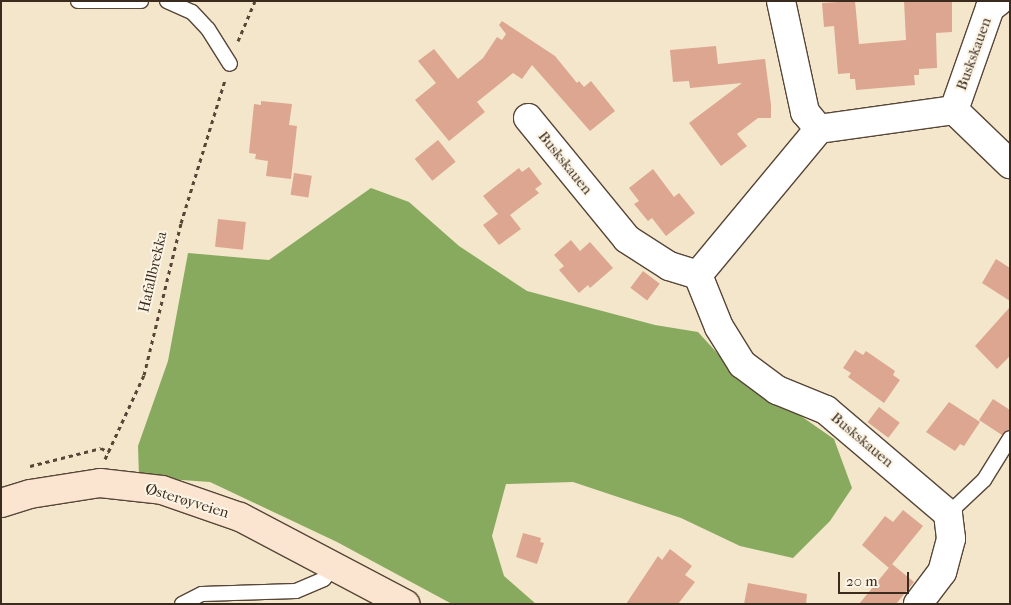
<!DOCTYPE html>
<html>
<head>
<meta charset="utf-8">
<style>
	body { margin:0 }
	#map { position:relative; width:1011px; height:605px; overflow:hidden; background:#f4e6ca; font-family:"IM FELL French Canon",serif }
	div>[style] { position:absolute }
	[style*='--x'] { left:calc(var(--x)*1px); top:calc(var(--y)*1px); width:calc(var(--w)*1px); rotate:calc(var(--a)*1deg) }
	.forest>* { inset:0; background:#87aa5f }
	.building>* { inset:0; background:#dca691; transform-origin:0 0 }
	.path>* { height:3px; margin-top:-1.5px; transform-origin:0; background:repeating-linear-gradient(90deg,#574638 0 4px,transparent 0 8px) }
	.roads { filter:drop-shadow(1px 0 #574638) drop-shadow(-1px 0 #574638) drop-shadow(0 1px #574638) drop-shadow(0 -1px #574638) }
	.lane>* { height:14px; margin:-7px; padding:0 7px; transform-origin:7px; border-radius:7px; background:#fff }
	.street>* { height:28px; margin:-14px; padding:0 14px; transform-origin:14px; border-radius:14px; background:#fff }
	.secondary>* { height:28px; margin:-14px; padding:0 14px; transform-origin:14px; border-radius:14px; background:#fce5d0 }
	span { translate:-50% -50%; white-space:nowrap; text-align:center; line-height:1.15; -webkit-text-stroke:4px #fcf5e5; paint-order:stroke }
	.street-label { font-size:15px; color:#3b2a1e }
	.frame { position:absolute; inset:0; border:2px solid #3b2a1e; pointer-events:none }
	.scale { position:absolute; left:838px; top:572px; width:71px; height:22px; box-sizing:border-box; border:2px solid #3b2a1e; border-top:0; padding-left:6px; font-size:15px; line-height:18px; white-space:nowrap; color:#3b2a1e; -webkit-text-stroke:4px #fcf5e5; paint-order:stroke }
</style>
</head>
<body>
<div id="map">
	<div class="forest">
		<div style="clip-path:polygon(371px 188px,409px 202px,459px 246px,527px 291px,655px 325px,698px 332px,729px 366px,834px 439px,852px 488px,830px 521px,793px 558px,740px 546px,681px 518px,573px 482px,506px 484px,492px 536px,504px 576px,536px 604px,452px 604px,337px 542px,210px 482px,139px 477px,138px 446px,168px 361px,188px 253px,269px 260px)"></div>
	</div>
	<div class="building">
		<div style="clip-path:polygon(855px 1px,859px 44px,906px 40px,904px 1px,952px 1px,952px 32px,936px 33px,937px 68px,919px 69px,919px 75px,914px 75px,915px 85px,856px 90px,855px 79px,850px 79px,850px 73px,838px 74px,834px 26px,824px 27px,822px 3px)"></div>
		<div style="clip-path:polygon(502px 21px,555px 56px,577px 83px,579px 81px,584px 87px,591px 81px,615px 111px,590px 131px,532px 65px,522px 79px,513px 73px,477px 102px,485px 112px,449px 141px,415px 100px,436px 83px,418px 61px,434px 49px,458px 79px,483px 58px,497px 37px,502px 40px,506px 34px,499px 25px)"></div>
		<div style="clip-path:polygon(716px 46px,718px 64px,765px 59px,771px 105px,771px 118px,758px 118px,737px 134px,747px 146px,721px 166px,689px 123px,742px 83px,690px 88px,689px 81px,673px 82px,670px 50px)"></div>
		<div style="clip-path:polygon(261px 101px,292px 104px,289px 125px,297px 126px,291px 179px,266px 176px,268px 161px,255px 159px,256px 154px,249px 153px,254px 104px,261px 105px)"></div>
		<div style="left:438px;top:140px;width:28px;height:30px;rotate:51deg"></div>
		<div style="clip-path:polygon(529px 167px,542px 184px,535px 189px,539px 193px,510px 215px,521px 229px,499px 245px,483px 225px,498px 214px,483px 196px,519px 168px,522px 172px)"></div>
		<div style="clip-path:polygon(653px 169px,674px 197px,679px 193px,695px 213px,666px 236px,652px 218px,648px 221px,634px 204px,639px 201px,629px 188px)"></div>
		<div style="left:294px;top:173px;width:18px;height:22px;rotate:9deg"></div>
		<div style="left:218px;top:219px;width:28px;height:28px;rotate:6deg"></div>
		<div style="clip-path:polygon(571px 240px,580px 251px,590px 242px,613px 268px,590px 288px,588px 285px,579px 293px,559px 270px,564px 266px,554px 255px)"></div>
		<div style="clip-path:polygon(996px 259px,1010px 268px,1010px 301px,982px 283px)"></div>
		<div style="left:643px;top:271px;width:21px;height:21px;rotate:37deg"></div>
		<div style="clip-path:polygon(1010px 307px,1010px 356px,997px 369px,975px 346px)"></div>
		<div style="clip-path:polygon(855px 350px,863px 355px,866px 351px,895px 371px,893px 375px,900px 380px,884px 403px,848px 377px,851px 373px,843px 368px)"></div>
		<div style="clip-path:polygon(993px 399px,1010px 410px,1010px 429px,1002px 435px,979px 420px)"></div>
		<div style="clip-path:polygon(949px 402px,980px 422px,964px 446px,960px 444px,955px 451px,926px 432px)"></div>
		<div style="left:879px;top:407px;width:26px;height:19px;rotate:37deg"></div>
		<div style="clip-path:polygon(903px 510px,923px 526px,889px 568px,862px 545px,885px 516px,893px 522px)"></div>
		<div style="clip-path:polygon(523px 533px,541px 538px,540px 542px,544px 543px,537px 564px,516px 557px)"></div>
		<div style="clip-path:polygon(670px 549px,692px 566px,685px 575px,695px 582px,678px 604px,626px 604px,658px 556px,662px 560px)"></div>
		<div style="clip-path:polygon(892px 564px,914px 582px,896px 604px,859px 604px)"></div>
		<div style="clip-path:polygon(748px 583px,807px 594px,806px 604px,744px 604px)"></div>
	</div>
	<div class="path">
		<div style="--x:238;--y:41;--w:43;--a:-67"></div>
		<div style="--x:105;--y:459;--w:93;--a:-65.1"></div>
		<div style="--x:144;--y:375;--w:156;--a:-76.3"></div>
		<div style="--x:181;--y:223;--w:150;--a:-72.9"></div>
		<div style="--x:30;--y:466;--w:73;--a:-14.2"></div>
		<div style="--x:101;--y:448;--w:9;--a:27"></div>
	</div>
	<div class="roads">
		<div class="lane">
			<div style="--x:78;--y:1;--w:63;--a:0"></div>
			<div style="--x:167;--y:1;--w:27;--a:24"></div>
			<div style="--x:192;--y:12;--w:23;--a:47"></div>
			<div style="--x:208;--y:29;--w:41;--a:57.8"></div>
			<div style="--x:948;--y:514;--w:50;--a:-43.4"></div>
			<div style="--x:984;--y:480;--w:49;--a:-58.2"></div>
			<div style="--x:182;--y:604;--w:22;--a:-27"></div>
			<div style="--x:202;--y:594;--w:94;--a:-1.8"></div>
			<div style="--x:296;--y:591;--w:30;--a:-23"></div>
			<div style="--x:324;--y:579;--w:17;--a:-54"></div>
		</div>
		<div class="street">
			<div style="--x:781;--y:1;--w:114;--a:77.8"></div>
			<div style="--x:805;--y:112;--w:22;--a:51"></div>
			<div style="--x:819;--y:129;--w:136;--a:-8"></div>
			<div style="--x:954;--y:110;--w:108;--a:-70.6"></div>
			<div style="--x:990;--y:8;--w:11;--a:-38"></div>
			<div style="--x:954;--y:110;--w:78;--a:44"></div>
			<div style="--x:528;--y:118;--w:156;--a:50.7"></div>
			<div style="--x:627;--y:239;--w:50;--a:32.7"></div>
			<div style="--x:669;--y:266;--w:30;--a:17"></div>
			<div style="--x:819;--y:129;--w:190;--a:129.7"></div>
			<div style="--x:698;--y:275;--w:56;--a:68"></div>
			<div style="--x:719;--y:327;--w:44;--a:58.1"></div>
			<div style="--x:742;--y:364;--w:44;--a:36.6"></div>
			<div style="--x:777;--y:390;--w:53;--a:22.2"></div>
			<div style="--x:826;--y:410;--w:160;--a:40.4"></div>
			<div style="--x:948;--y:514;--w:25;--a:83"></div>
			<div style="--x:951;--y:539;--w:34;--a:105"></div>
			<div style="--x:942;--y:572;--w:40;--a:127"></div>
		</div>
		<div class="secondary">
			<div style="--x:1;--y:503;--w:30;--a:-17"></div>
			<div style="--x:30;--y:494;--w:71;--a:-8.9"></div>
			<div style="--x:100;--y:483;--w:62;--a:6.4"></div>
			<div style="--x:162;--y:490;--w:83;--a:19.1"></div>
			<div style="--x:240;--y:517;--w:187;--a:27.8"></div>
		</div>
	</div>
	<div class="street-label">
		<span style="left:974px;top:54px;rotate:-70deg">Buskskauen</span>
		<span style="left:565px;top:163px;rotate:51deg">Buskskauen</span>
		<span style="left:153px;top:272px;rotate:-77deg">Hafallbrekka</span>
		<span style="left:862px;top:440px;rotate:40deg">Buskskauen</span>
		<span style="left:187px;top:501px;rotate:17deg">Østerøyveien</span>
	</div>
	<div class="frame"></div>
	<div class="scale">20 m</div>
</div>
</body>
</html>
